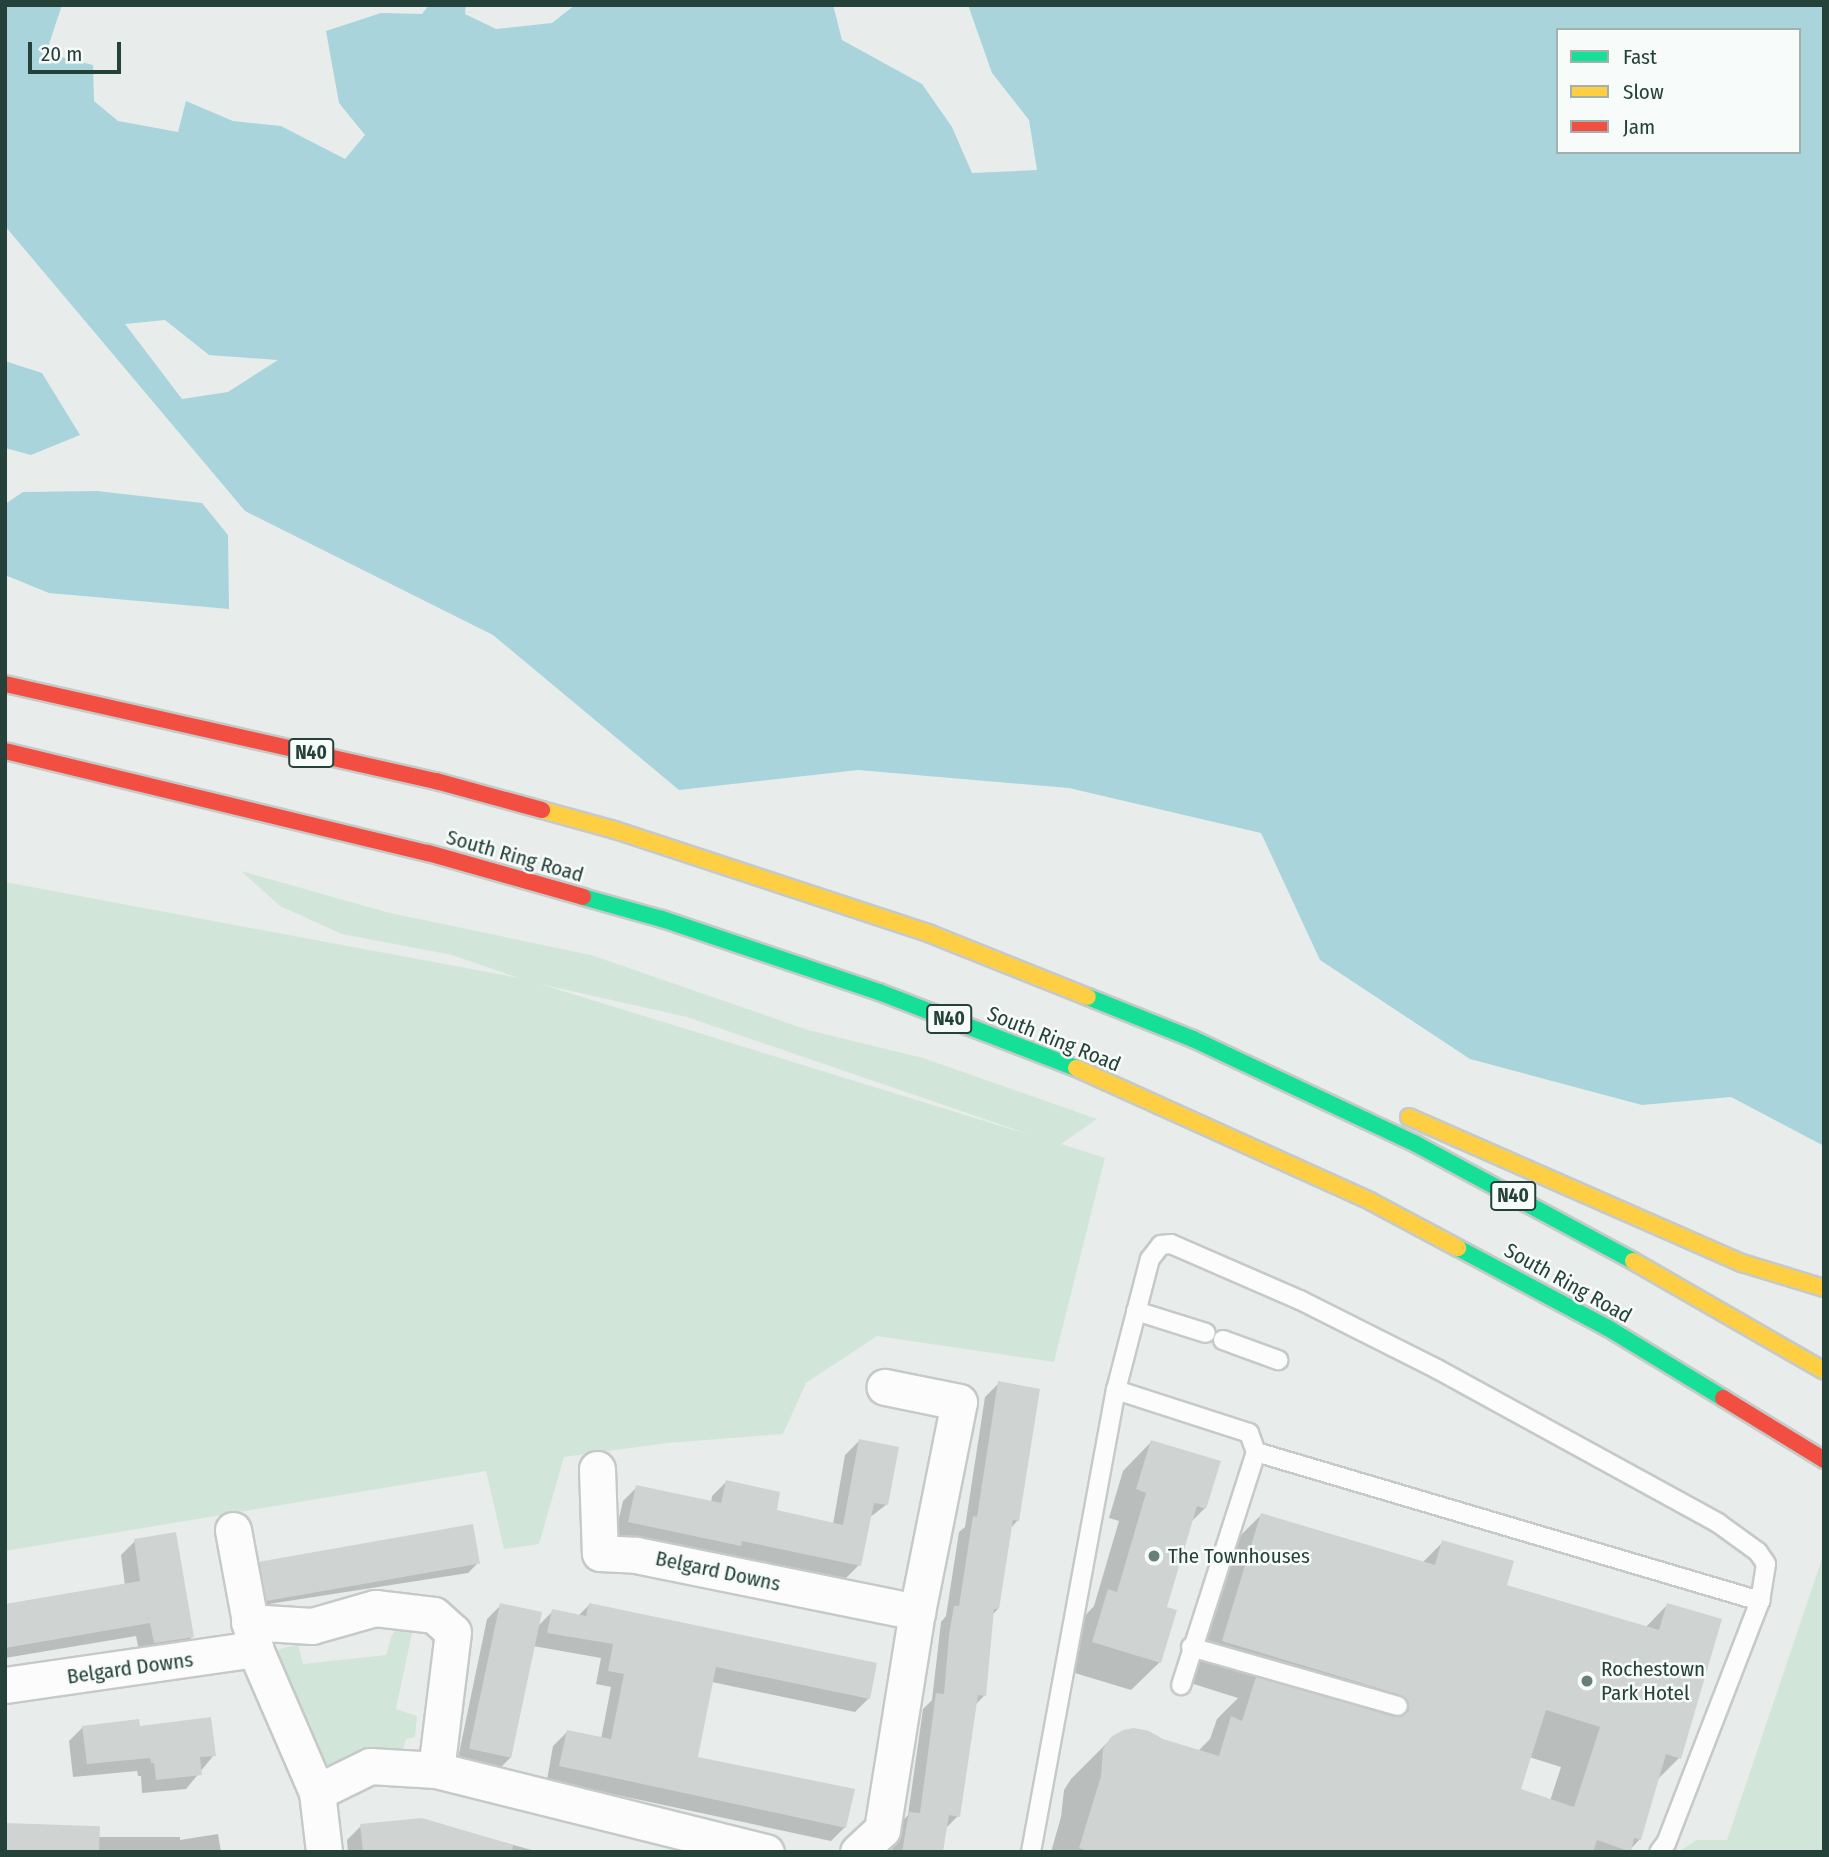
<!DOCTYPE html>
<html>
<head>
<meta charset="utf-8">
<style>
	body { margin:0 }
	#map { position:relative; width:1829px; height:1857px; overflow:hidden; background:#e8edeb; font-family:"Fira Sans Condensed",sans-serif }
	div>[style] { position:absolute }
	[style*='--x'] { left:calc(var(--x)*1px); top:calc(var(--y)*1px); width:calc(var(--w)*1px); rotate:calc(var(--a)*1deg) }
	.green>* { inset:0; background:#d1e6d8 }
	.water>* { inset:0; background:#a9d4db }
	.shadow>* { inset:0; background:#0003 }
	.building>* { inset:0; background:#cfd4d2; transform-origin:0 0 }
	.roads { filter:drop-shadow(2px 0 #c5cac8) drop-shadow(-2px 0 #c5cac8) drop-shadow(0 2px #c5cac8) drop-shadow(0 -2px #c5cac8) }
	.lane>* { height:18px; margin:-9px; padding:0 9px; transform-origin:9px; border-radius:9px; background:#fcfcfc }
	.street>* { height:35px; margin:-17.5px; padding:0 17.5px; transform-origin:17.5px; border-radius:17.5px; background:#fcfcfc }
	.fast>* { height:16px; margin:-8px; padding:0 8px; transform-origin:8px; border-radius:8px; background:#16e098 }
	.slow>* { height:16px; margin:-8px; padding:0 8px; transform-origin:8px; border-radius:8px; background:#ffcf43 }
	.jam>* { height:16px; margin:-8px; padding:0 8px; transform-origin:8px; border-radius:8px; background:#f24e42 }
	.dots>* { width:19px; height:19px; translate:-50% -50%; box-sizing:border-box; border:4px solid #f7fbf9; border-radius:50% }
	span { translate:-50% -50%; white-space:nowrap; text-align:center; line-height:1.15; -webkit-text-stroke:5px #f7fbf9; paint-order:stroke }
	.shield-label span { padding:2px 5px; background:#f7fbf9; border:2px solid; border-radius:5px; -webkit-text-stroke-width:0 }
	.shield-label { font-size:19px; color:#24423a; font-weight:700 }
	.street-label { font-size:21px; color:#24423a }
	.poi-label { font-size:21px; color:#24423a }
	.left { translate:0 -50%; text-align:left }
	.frame { position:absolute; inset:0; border:7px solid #24423a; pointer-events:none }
	.legend { position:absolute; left:1556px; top:28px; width:245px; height:126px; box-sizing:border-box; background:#f7fbf9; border:2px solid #a3b1ad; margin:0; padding:9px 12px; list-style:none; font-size:21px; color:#24423a }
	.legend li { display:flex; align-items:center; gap:14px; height:35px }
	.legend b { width:35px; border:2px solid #a3b1ad }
	.scale { position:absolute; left:28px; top:42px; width:93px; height:32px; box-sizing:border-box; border:4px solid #24423a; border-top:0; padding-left:9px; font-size:21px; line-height:24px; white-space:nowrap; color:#24423a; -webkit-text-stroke:5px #f7fbf9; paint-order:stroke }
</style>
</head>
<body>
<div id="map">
	<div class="green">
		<div style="clip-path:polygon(evenodd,241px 871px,390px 913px,591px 955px,808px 1030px,923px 1058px,1097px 1119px,1061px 1144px,1105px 1158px,1054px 1362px,877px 1336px,806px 1383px,783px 1434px,668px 1443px,564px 1457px,539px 1544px,504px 1549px,486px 1471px,5px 1551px,5px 882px,519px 978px,452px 955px,342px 934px,280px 906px,241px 871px,540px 984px,687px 1017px,1028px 1134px,1027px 1134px,540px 984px)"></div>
		<div style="clip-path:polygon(1824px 1553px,1824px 1852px,1678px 1852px,1697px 1840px,1727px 1840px)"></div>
		<div style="clip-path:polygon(399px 1626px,408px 1627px,412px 1633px,396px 1709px,417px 1716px,415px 1737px,406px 1739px,402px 1753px,308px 1770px,271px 1657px,277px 1650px,298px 1644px,303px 1664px,386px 1655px,392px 1635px)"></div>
	</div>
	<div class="water">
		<div style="clip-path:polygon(evenodd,5px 5px,62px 5px,46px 53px,93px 65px,94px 101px,118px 121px,178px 132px,186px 101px,233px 121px,281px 126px,345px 159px,365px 135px,339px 103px,326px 31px,381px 13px,422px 14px,429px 5px,466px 5px,465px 14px,496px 29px,552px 23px,575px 5px,833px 5px,842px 40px,922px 84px,952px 127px,972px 173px,1037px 170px,1029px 120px,992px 73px,968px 5px,1824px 5px,1824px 1146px,1731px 1097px,1642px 1105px,1470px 1059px,1320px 960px,1261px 833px,1069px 788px,858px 770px,679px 790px,493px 635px,245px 511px,5px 226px,5px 5px,1558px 30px,1799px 30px,1799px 152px,1558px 152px,1558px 30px,5px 5px,165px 320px,209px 355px,278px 360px,228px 392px,182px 399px,125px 324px,165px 320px)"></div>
		<div style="clip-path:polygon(5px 361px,42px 373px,80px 435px,31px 455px,5px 448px)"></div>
		<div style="clip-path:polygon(97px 491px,202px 503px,228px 535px,229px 609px,49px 593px,5px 575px,5px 504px,23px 492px)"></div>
	</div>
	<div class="shadow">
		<div style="clip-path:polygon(999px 1383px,1018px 1520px,1010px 1529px,998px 1609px,992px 1615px,984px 1696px,975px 1705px,958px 1816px,945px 1829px,942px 1852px,892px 1852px,896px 1828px,908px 1815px,923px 1709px,932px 1700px,941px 1622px,946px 1616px,959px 1532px,965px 1527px,985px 1397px)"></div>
		<div style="clip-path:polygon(859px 1441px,886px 1505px,869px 1518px,859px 1565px,845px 1579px,730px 1555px,725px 1559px,615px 1535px,623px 1501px,637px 1487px,711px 1503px,712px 1496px,726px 1482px,775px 1512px,833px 1524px,845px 1455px)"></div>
		<div style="clip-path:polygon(1151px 1442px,1205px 1508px,1190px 1523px,1164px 1608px,1160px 1662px,1131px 1690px,1065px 1670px,1081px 1620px,1094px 1606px,1119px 1521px,1109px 1518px,1123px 1471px)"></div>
		<div style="clip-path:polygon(evenodd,1261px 1515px,1422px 1563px,1443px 1542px,1504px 1586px,1645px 1628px,1667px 1605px,1679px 1758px,1657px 1780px,1640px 1839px,1628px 1852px,1051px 1852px,1061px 1817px,1064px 1790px,1071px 1779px,1112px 1738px,1163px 1741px,1198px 1751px,1210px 1739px,1217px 1719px,1238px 1698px,1184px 1681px,1221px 1555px,1261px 1515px,1529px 1757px,1561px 1767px,1550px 1801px,1518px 1791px,1529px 1757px)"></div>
		<div style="clip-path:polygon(135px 1541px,192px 1637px,178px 1651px,140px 1656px,136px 1636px,5px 1658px,5px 1605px,125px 1586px,121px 1555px)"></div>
		<div style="clip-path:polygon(260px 1562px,478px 1563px,468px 1573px,256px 1606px,250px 1572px)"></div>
		<div style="clip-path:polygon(501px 1605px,537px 1627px,553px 1611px,578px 1616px,589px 1605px,869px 1698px,855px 1712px,712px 1682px,696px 1758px,845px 1827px,831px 1841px,547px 1780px,553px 1746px,567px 1732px,601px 1739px,611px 1687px,596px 1684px,601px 1658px,533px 1646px,511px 1757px,497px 1771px,457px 1763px,487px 1619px)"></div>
		<div style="clip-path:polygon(83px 1727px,138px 1728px,214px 1755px,186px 1789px,142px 1793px,141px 1776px,138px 1776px,137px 1771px,73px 1777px,69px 1741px)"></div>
		<div style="clip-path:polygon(422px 1820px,539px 1852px,348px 1852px,347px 1840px,361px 1826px)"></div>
		<div style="clip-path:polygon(218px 1834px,221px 1852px,5px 1852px,98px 1837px,180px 1837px,180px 1840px)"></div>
	</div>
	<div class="building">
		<div style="clip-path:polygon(998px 1381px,1040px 1389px,1019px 1521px,1013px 1520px,999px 1609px,994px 1609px,986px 1696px,978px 1695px,960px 1817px,949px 1815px,943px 1852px,902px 1852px,909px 1812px,920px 1813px,936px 1693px,944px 1694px,949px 1635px,954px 1606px,959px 1606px,973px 1516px,977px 1517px)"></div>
		<div style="clip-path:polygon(859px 1439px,899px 1447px,888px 1505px,874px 1503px,861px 1566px,742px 1541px,741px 1546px,628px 1522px,636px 1485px,721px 1503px,726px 1480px,780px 1492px,777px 1510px,843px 1525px)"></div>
		<div style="clip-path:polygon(1151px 1440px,1221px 1461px,1206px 1509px,1197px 1506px,1167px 1607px,1177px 1610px,1161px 1663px,1092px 1642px,1108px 1589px,1117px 1592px,1146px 1493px,1136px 1489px)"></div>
		<div style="clip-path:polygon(evenodd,1261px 1513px,1435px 1565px,1442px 1540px,1514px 1561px,1507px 1585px,1659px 1630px,1667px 1603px,1722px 1619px,1681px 1759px,1666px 1754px,1641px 1840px,1634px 1838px,1631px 1852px,1597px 1840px,1593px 1852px,1092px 1852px,1079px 1848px,1101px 1776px,1103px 1749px,1111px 1737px,1123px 1730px,1134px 1728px,1149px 1731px,1163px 1739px,1219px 1756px,1231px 1716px,1242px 1721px,1256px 1677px,1395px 1717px,1401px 1717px,1409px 1710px,1409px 1703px,1401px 1695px,1222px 1641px,1261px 1513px,1546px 1710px,1600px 1727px,1574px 1807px,1521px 1789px,1546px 1710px)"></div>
		<div style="left:473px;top:1524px;width:40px;height:217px;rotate:80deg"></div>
		<div style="clip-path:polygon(176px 1532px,194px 1637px,154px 1643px,150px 1623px,5px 1648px,5px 1604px,140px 1581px,134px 1539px)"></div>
		<div style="left:500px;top:1603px;width:43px;height:149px;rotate:12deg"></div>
		<div style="clip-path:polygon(589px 1603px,877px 1663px,870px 1699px,716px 1667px,698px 1757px,855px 1789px,846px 1828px,559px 1766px,567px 1730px,611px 1739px,624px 1674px,608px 1671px,613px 1644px,547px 1633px,552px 1609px,586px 1616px)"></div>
		<div style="clip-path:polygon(211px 1717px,216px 1756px,200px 1757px,202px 1775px,156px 1780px,154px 1763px,151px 1763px,150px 1758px,87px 1764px,82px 1726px,139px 1719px,140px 1726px)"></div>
		<div style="clip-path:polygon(422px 1818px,513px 1845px,512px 1852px,363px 1852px,360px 1824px)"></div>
		<div style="left:5px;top:1823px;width:95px;height:29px;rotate:2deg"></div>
	</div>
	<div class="roads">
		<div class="lane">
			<div style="--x:1136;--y:1311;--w:73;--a:17.4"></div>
			<div style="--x:1223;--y:1340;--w:59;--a:20"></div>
			<div style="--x:1116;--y:1390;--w:140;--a:17.9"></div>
			<div style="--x:1249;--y:1433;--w:20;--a:70"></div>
			<div style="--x:1256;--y:1452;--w:245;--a:107.8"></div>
			<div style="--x:1256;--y:1452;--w:526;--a:16.47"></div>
			<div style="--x:1191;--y:1647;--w:215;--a:15.9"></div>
			<div style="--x:1031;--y:1852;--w:470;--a:-79.6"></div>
			<div style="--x:1116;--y:1390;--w:135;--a:-75.5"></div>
			<div style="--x:1150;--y:1259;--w:18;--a:-52"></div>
			<div style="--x:1161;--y:1245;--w:10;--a:-6"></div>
			<div style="--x:1171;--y:1244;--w:141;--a:23.5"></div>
			<div style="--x:1300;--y:1300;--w:153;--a:26.7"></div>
			<div style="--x:1437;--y:1369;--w:320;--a:28.7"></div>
			<div style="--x:1718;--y:1523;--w:49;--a:35.9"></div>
			<div style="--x:1758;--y:1552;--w:14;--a:56"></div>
			<div style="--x:1766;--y:1564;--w:37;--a:99"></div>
			<div style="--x:1760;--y:1601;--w:260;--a:111.2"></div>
			<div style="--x:1666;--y:1843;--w:11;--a:128"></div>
		</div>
		<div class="street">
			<div style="--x:597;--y:1469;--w:84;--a:88"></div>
			<div style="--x:600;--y:1553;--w:36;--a:3"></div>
			<div style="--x:636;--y:1555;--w:287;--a:11.5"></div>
			<div style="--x:233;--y:1530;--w:121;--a:79.5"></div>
			<div style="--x:255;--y:1649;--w:156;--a:66.6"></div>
			<div style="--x:317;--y:1792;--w:60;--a:83.3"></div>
			<div style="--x:249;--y:1622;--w:63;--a:3.6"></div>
			<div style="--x:312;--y:1626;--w:66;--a:-15.9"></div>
			<div style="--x:375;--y:1608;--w:59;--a:6.8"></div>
			<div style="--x:434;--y:1615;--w:25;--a:42"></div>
			<div style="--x:453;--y:1632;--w:139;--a:97"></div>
			<div style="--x:436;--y:1770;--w:66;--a:-176.5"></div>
			<div style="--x:370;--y:1766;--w:59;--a:153.9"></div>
			<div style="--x:5;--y:1685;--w:253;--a:-8.2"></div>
			<div style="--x:436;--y:1770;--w:340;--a:14"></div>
			<div style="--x:858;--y:1852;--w:33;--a:-43"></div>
			<div style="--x:882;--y:1830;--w:221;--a:-80.9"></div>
			<div style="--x:917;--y:1612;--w:214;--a:-78.7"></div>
			<div style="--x:959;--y:1402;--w:76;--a:-168.5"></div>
		</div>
		<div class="fast">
			<div style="--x:583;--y:897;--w:82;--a:15.6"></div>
			<div style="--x:662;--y:919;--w:229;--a:18.6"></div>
			<div style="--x:879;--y:992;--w:211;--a:21.1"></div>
			<div style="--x:1088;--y:997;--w:113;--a:21.8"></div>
			<div style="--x:1193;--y:1039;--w:246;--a:25.2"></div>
			<div style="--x:1416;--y:1144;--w:247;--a:28.3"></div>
			<div style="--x:1458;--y:1248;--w:170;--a:28.1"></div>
			<div style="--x:1608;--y:1328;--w:135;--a:31.3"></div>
		</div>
		<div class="slow">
			<div style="--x:542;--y:810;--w:76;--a:15.3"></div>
			<div style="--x:615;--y:830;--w:330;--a:18.2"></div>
			<div style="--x:928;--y:933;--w:172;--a:21.8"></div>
			<div style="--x:1076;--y:1068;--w:323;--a:24.3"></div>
			<div style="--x:1370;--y:1201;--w:100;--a:28.1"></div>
			<div style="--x:1409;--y:1117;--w:364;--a:23.7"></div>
			<div style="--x:1742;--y:1263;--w:86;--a:17"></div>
			<div style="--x:1633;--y:1261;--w:220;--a:29.9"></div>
		</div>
		<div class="jam">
			<div style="--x:5;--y:684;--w:442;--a:12.7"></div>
			<div style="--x:436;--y:781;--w:110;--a:15.3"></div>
			<div style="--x:5;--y:751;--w:435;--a:13.6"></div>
			<div style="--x:428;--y:853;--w:161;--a:15.8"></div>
			<div style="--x:1723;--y:1398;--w:119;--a:31.5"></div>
		</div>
	</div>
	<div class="dots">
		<div style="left:1154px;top:1556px;background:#697e78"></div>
		<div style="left:1587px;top:1681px;background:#697e78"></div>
	</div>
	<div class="shield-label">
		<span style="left:311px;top:753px">N40</span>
		<span style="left:949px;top:1019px">N40</span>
		<span style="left:1513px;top:1196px">N40</span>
	</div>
	<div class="street-label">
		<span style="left:515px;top:856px;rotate:16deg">South Ring Road</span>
		<span style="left:1054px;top:1039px;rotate:22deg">South Ring Road</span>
		<span style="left:1568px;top:1283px;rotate:29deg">South Ring Road</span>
		<span style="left:718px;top:1571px;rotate:12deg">Belgard Downs</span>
		<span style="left:130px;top:1668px;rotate:-8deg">Belgard Downs</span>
	</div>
	<div class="poi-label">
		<span class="left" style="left:1168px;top:1556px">The Townhouses</span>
		<span class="left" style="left:1601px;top:1681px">Rochestown<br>Park Hotel</span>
	</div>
	<div class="frame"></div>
	<ul class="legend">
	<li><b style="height:9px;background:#16e098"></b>Fast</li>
	<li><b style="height:9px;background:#ffcf43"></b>Slow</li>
	<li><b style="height:9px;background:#f24e42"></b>Jam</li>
	</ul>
	<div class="scale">20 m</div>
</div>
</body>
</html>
